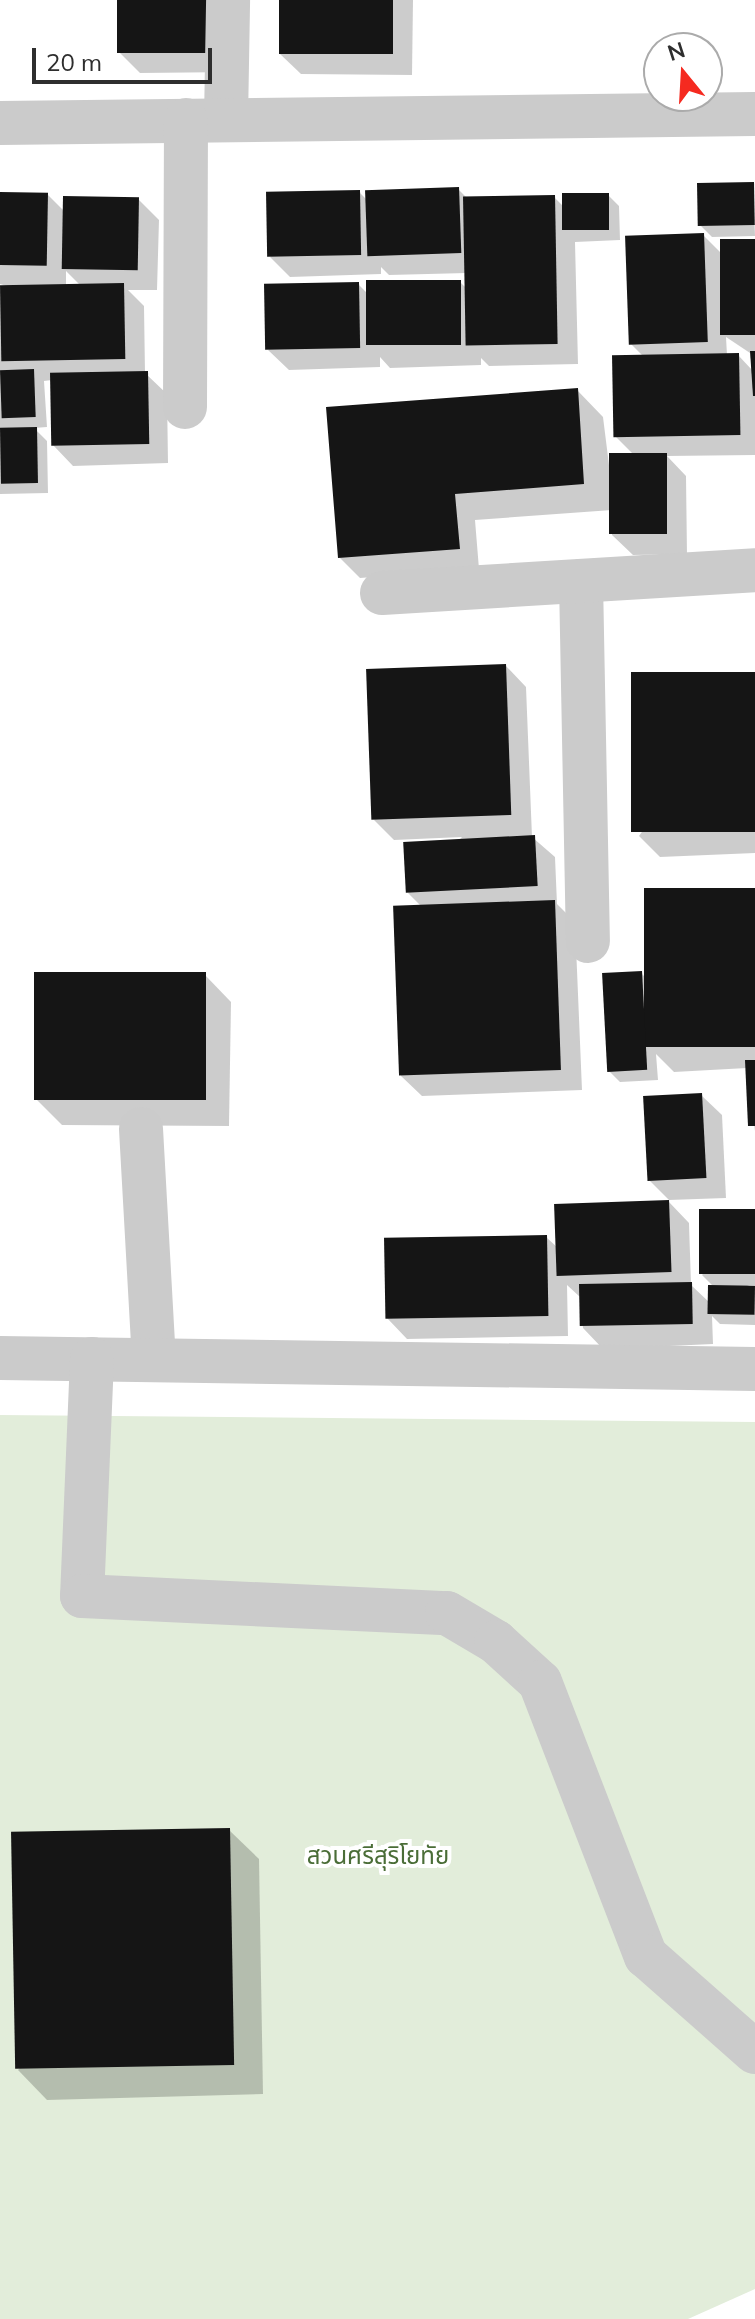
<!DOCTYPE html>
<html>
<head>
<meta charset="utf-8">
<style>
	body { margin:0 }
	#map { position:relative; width:755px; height:2319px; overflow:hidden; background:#fff; font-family:Mulish,"Noto Sans Thai",sans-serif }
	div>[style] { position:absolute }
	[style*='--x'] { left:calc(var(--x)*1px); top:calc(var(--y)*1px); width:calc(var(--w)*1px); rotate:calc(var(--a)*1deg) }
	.green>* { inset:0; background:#e2edda }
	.shadow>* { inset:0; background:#0003 }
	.building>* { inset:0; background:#151515; transform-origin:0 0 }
	.minor>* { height:44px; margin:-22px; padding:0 22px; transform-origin:22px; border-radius:22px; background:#cbcbcb }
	span { translate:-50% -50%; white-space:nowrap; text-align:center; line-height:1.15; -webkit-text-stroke:8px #fff; paint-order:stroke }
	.park-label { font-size:24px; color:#4a6d37 }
	.north { position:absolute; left:643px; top:32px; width:80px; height:80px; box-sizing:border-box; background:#fff; border:2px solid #ababab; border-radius:50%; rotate:342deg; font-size:22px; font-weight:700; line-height:32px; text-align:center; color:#2e2e2e }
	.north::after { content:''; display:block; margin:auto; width:28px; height:36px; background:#f52a20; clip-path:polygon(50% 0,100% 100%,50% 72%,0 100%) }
	.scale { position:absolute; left:32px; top:48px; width:180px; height:36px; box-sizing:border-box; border:4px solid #2e2e2e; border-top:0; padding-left:10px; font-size:24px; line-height:28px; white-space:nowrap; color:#2e2e2e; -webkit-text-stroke:6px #fff; paint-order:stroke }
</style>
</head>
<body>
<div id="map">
	<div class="green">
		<div style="clip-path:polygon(0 1415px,755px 1422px,755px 2289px,688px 2319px,0 2319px)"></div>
	</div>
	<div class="shadow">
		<div style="clip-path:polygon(119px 0,235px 0,236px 72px,140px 73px,119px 52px)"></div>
		<div style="clip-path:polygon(281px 0,413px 0,412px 75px,301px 74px,280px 54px)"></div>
		<div style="clip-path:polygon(753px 184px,755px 236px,712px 237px,701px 226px)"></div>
		<div style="clip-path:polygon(458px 189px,468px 199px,554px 197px,564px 207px,608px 195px,619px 206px,620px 240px,575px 242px,578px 364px,489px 366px,481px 358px,481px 365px,390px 368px,380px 357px,380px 367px,289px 370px,268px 350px,358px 284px,368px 294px,460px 282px,468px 290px,467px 273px,389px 275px,381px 267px,381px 274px,290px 277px,270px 257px,359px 192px,367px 200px)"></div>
		<div style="clip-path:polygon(evenodd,0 194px,47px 194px,65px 212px,138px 199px,159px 220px,157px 290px,128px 290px,144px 306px,145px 373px,167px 394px,168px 463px,73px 466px,53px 445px,52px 380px,44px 381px,47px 427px,34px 428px,47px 441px,48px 493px,0 494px,0 289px,14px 288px,0 284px,0 194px,66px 271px,81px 286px,66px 287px,66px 271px)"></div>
		<div style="clip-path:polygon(evenodd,703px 235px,722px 254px,755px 241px,755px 455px,667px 456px,686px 476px,687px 554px,633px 555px,612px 535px,612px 510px,475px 520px,479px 569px,360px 578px,339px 557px,577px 390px,603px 417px,612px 489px,635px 456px,615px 436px,644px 357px,631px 344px,703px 235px,726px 337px,753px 355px,753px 371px,738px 355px,727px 355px,726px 337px)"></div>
		<div style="clip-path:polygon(506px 666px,526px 687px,532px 837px,555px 857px,557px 904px,575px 922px,582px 1090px,422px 1096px,401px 1076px,423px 908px,408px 893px,462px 837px,394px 840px,374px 820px)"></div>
		<div style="clip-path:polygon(755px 674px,755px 853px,660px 857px,639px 836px)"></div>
		<div style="clip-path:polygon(755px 890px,755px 1131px,747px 1068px,674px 1072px,656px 1054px,658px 1080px,620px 1082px,609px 1071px,641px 973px,651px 983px)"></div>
		<div style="clip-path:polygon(205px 975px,231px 1002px,229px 1126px,62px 1125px,36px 1099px)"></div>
		<div style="clip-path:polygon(701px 1095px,722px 1115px,726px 1198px,669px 1200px,648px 1179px)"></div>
		<div style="clip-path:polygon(669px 1202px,689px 1223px,691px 1285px,710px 1303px,715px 1288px,702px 1275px,755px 1211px,755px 1285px,747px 1285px,755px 1288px,755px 1325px,720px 1324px,712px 1316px,713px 1344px,603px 1349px,583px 1328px,580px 1297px,567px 1285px,568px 1336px,407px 1339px,387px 1318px,546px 1237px,558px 1248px)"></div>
		<div style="clip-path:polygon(229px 1830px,259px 1859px,263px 2094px,47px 2100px,18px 2070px)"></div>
	</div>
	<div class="building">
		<div style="left:117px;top:0;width:99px;height:53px"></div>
		<div style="left:279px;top:0;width:114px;height:54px"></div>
		<div style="left:754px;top:182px;width:43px;height:57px;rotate:89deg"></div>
		<div style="left:459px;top:187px;width:66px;height:94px;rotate:88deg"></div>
		<div style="left:360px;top:190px;width:65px;height:94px;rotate:89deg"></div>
		<div style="left:0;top:192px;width:48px;height:73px;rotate:1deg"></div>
		<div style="left:609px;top:193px;width:37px;height:47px;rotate:90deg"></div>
		<div style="left:555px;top:195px;width:149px;height:92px;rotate:89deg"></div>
		<div style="left:63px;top:196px;width:76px;height:73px;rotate:1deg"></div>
		<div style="left:704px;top:233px;width:109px;height:79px;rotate:88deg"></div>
		<div style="left:720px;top:239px;width:35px;height:96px"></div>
		<div style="left:461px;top:280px;width:65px;height:95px;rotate:90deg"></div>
		<div style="left:359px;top:282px;width:66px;height:95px;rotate:89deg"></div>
		<div style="left:124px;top:283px;width:76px;height:124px;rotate:89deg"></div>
		<div style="clip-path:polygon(750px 351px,755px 351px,755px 396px,753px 396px)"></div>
		<div style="left:739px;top:353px;width:82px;height:127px;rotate:89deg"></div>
		<div style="left:34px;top:369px;width:48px;height:34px;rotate:88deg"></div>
		<div style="left:148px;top:371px;width:73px;height:98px;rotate:89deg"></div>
		<div style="clip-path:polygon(578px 388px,584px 484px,455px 494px,460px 549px,338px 558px,326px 407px)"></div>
		<div style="left:37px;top:427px;width:56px;height:37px;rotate:89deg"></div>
		<div style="left:667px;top:453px;width:81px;height:58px;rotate:90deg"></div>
		<div style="left:506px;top:664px;width:151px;height:140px;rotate:88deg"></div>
		<div style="left:755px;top:672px;width:160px;height:124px;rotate:90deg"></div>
		<div style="left:535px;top:835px;width:51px;height:132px;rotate:87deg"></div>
		<div style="left:755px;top:888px;width:159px;height:111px;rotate:90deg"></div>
		<div style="left:555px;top:900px;width:170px;height:162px;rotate:88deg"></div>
		<div style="left:642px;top:971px;width:99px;height:40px;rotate:87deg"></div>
		<div style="left:34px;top:972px;width:172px;height:128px"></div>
		<div style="clip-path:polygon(745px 1060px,755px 1060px,755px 1126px,748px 1126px)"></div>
		<div style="left:702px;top:1093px;width:85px;height:59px;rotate:87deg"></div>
		<div style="left:669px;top:1200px;width:72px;height:115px;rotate:88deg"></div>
		<div style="left:755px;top:1209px;width:65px;height:56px;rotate:90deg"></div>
		<div style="left:547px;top:1235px;width:81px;height:163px;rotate:89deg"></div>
		<div style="left:692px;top:1282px;width:42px;height:113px;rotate:89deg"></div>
		<div style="left:708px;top:1285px;width:47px;height:29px;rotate:1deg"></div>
		<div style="left:230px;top:1828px;width:237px;height:219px;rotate:89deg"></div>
	</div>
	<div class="minor">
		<div style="--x:226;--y:120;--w:120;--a:-89"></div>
		<div style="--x:0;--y:123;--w:755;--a:-0.68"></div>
		<div style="--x:185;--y:407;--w:287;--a:-89.8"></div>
		<div style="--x:581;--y:581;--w:360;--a:88.9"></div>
		<div style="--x:382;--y:593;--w:374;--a:-3.5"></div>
		<div style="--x:141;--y:1129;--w:231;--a:86.8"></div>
		<div style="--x:0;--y:1358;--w:755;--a:0.83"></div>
		<div style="--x:92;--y:1359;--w:237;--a:92.4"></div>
		<div style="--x:82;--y:1596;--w:365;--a:2.7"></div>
		<div style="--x:447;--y:1613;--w:57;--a:30.6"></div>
		<div style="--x:496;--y:1642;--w:59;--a:42.3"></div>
		<div style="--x:540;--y:1682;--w:294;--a:68.9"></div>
		<div style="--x:646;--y:1956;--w:145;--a:41.4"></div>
	</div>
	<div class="park-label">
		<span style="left:378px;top:1856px">สวนศรีสุริโยทัย</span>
	</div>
	<div class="north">N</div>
	<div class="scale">20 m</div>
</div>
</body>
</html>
